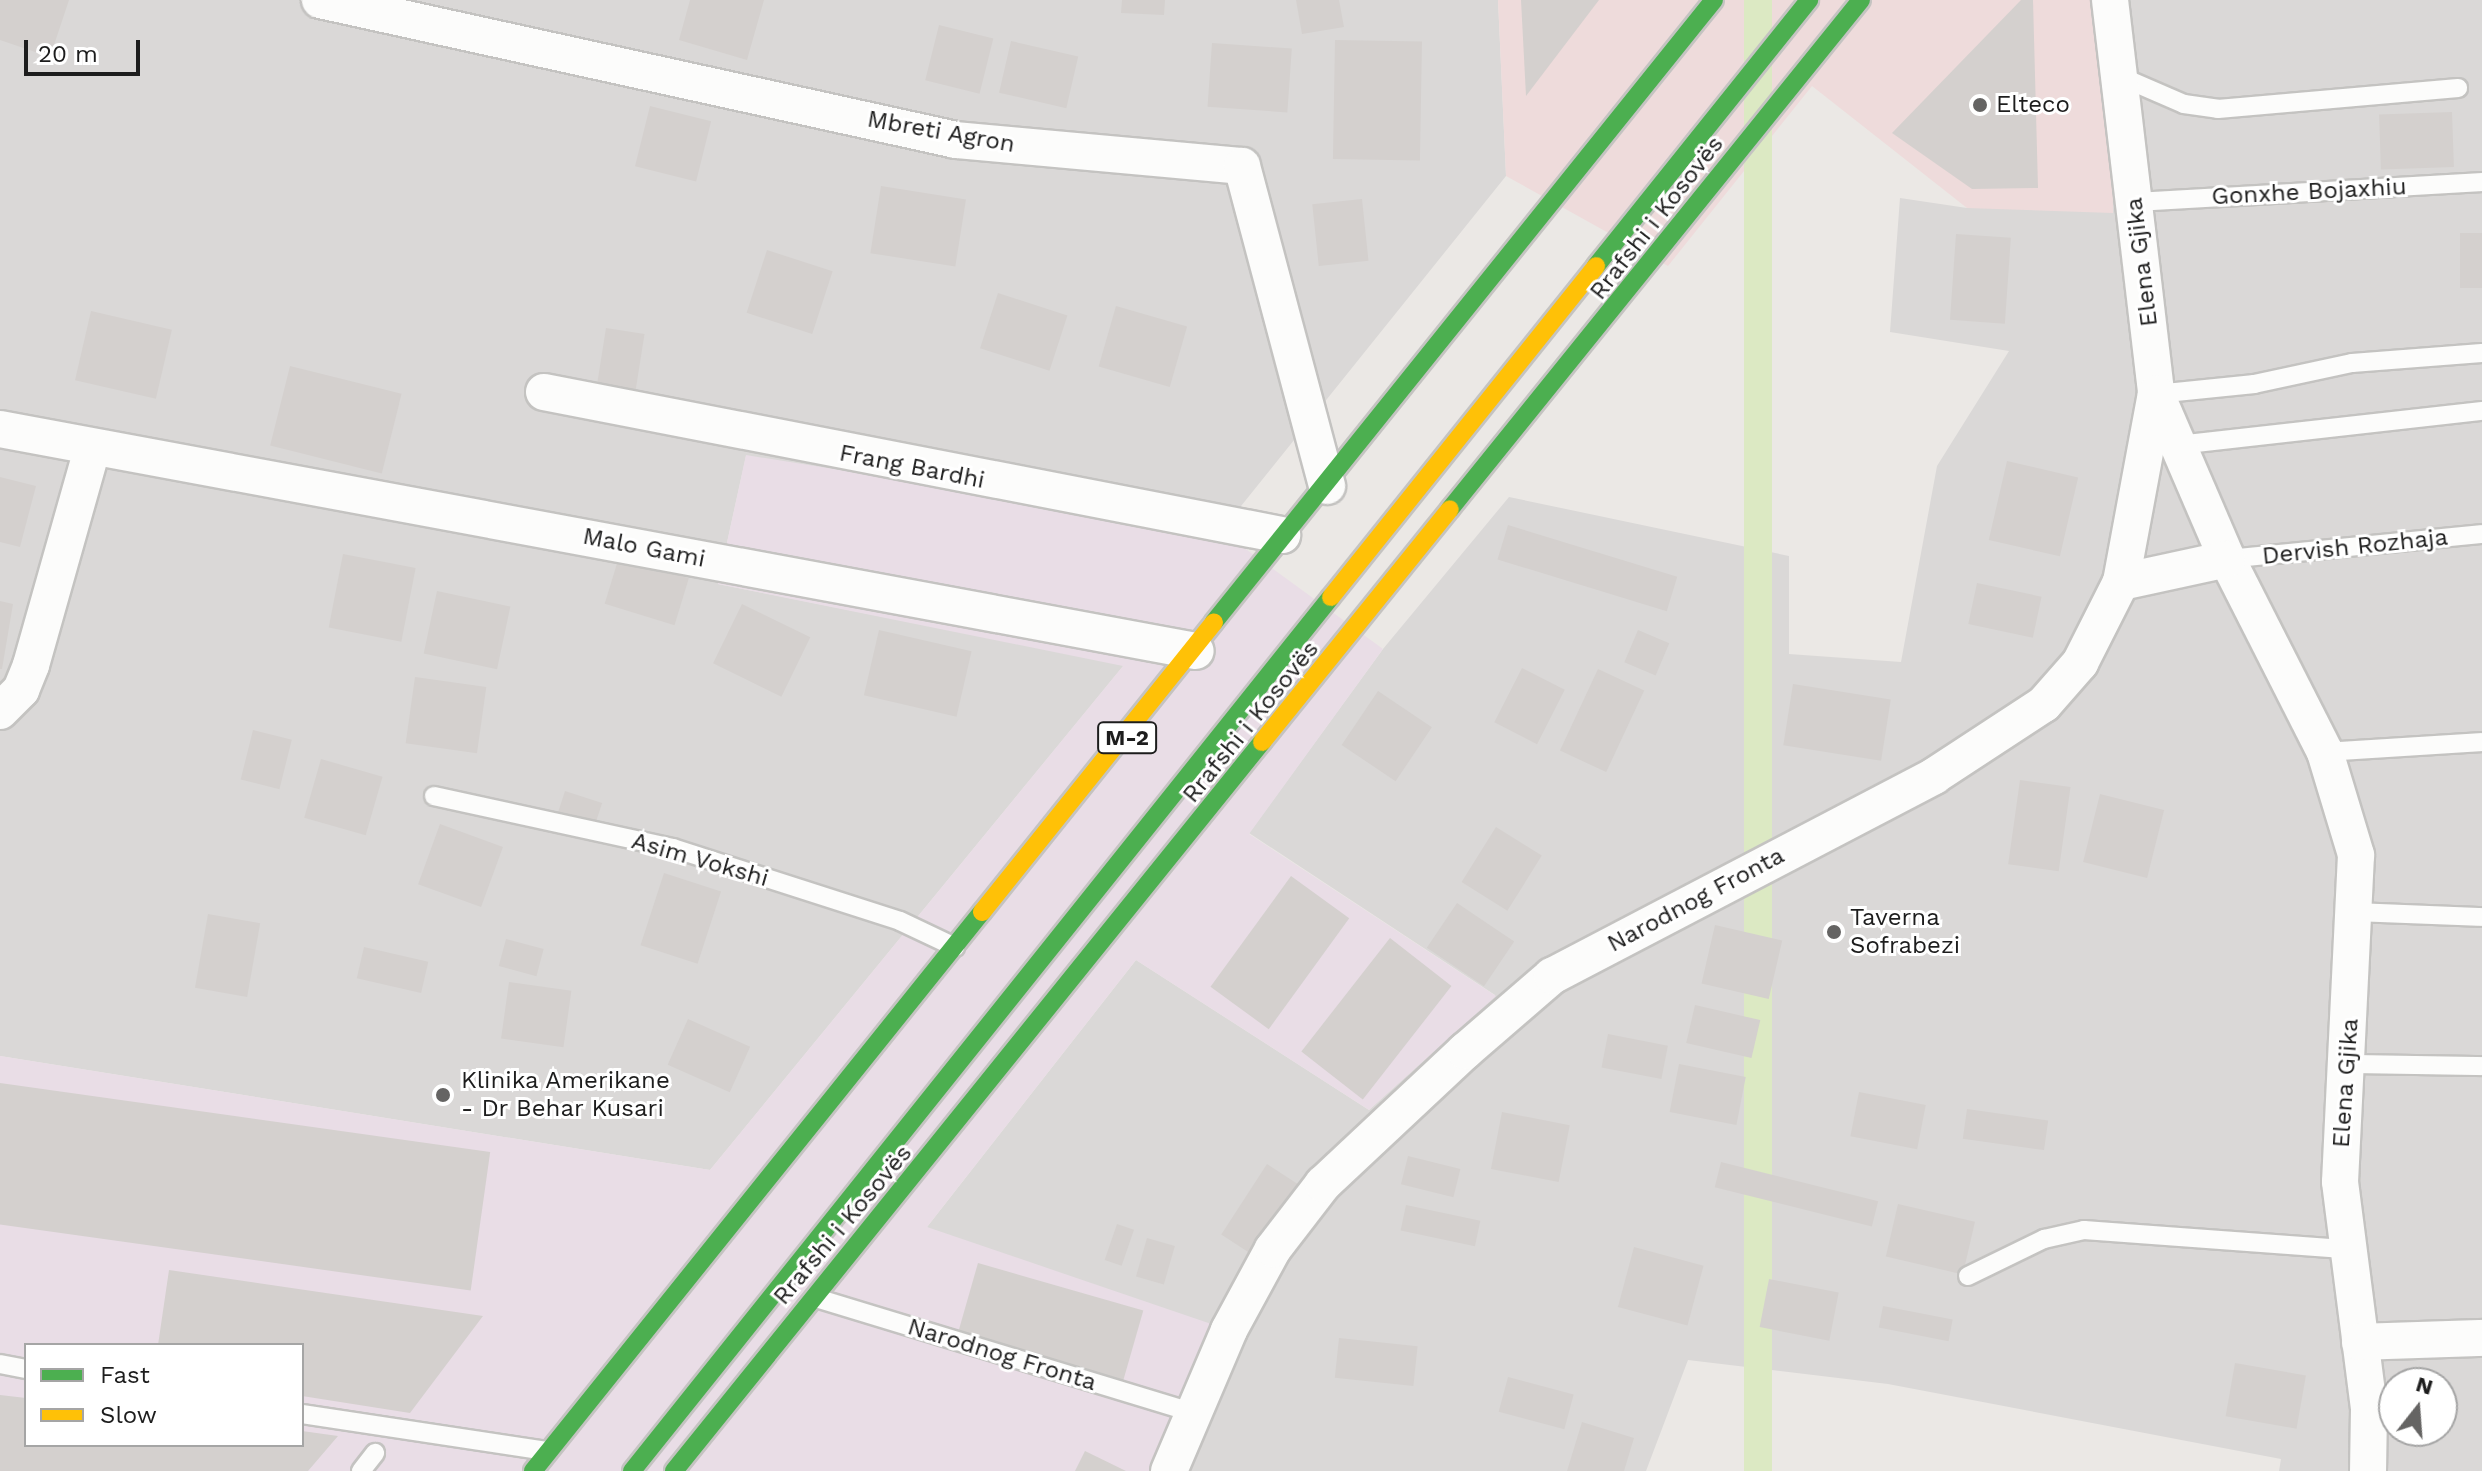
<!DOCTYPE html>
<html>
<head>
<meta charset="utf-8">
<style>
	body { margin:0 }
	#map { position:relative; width:2482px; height:1471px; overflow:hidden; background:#ebe8e5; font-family:"Work Sans",sans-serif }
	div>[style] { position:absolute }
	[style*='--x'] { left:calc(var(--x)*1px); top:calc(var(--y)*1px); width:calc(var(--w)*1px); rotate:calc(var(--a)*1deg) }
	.residential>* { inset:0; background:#dad8d7 }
	.commercial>* { inset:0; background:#eedbdb }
	.industrial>* { inset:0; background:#e9dde6 }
	.grass>* { inset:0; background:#dce9c3; transform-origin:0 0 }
	.building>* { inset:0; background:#d4d0ce; transform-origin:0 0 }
	.roads { filter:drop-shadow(2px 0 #c4c3c1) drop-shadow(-2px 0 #c4c3c1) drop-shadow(0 2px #c4c3c1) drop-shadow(0 -2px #c4c3c1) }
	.lane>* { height:18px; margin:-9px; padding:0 9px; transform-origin:9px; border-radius:9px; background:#fcfcfb }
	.street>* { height:36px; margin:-18px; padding:0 18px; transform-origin:18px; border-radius:18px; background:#fcfcfb }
	.fast>* { height:18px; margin:-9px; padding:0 9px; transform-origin:9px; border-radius:9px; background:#4caf50 }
	.slow>* { height:18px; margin:-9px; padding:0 9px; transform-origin:9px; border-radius:9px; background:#ffc107 }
	.dots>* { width:22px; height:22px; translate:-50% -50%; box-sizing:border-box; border:4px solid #fff; border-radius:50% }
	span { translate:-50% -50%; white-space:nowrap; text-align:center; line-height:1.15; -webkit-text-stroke:6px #fff; paint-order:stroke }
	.shield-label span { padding:2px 6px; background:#fff; border:2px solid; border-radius:6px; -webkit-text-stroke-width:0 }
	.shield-label { font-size:22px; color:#1d1d1d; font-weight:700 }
	.poi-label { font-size:24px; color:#1d1d1d }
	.left { translate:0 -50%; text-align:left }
	.street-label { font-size:24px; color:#1d1d1d }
	.legend { position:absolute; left:24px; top:1343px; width:280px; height:104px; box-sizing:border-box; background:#fff; border:2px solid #a5a5a5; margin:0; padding:10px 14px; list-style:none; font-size:24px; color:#1d1d1d }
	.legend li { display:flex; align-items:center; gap:16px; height:40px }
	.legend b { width:40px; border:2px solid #a5a5a5 }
	.north { position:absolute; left:2378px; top:1367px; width:80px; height:80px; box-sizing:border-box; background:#fff; border:2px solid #a5a5a5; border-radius:50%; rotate:17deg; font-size:22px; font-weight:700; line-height:32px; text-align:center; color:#1d1d1d }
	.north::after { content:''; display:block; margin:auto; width:28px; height:36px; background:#656463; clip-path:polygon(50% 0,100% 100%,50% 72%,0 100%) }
	.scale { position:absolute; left:24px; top:40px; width:116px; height:36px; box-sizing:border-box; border:4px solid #1d1d1d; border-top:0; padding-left:10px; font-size:24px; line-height:28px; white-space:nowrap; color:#1d1d1d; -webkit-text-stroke:6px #fff; paint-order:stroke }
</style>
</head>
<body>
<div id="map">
	<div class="residential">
		<div style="clip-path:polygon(0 0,1498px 0,1506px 176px,1221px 531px,746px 456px,718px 584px,1124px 665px,710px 1170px,0 1056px)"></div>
		<div style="clip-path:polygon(evenodd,2111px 0,2482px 0,2482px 1471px,2279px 1471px,2281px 1459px,1888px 1384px,1688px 1360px,1646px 1471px,1169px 1471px,927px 1227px,1136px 960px,1369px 1110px,1495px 995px,1249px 833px,1383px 649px,1509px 497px,1789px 556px,1789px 654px,1901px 662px,1937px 466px,2009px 351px,1890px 332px,1900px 198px,1967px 208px,2111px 0,2394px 1383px,2442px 1383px,2442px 1431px,2394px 1431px,2394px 1383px)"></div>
	</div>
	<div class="commercial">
		<div style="clip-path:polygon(1498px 0,2111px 0,2113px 213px,1967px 208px,1812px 86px,1668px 266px,1506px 176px)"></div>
	</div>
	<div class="industrial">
		<div style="clip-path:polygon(evenodd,746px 455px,1221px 531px,1383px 649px,1249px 834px,1496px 996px,1369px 1110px,1136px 960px,927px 1227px,1229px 1330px,1169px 1471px,0 1471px,0 1056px,710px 1170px,1123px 666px,718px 584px,746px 455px,26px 1345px,302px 1345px,302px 1445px,26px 1445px,26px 1345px)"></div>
	</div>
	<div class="grass">
		<div style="left:1744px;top:0;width:28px;height:1888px"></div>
	</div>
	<div class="building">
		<div style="clip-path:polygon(0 0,69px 0,50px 57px,0 40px)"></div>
		<div style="clip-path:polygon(690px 0,764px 0,747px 60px,679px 40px)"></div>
		<div style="clip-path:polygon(1122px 0,1165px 0,1164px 15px,1121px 13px)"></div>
		<div style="clip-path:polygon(1296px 0,1339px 0,1344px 27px,1302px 34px)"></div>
		<div style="clip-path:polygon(1521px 0,1599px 0,1526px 96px)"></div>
		<div style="clip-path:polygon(2021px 0,2033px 0,2038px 188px,1972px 189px,1892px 133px)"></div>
		<div style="left:939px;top:25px;width:56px;height:57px;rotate:14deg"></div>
		<div style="left:1335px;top:40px;width:87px;height:119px;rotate:1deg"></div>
		<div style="left:1011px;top:41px;width:69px;height:53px;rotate:13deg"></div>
		<div style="left:1212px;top:43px;width:80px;height:64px;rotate:4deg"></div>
		<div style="left:650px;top:106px;width:63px;height:62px;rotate:14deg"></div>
		<div style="left:2452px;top:112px;width:55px;height:73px;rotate:88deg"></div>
		<div style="left:881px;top:186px;width:86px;height:68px;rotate:9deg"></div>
		<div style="left:1362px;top:199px;width:62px;height:50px;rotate:84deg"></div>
		<div style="left:2482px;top:233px;width:55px;height:22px;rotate:90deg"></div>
		<div style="left:1956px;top:234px;width:55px;height:86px;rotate:4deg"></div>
		<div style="left:767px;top:250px;width:69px;height:66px;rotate:18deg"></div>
		<div style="left:998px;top:293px;width:73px;height:58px;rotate:18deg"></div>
		<div style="left:1116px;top:306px;width:74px;height:63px;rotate:16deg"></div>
		<div style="left:91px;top:311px;width:83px;height:71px;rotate:13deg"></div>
		<div style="left:606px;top:328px;width:39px;height:61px;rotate:9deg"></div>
		<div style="left:290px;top:366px;width:115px;height:82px;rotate:14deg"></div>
		<div style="left:2007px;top:461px;width:73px;height:81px;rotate:13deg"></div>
		<div style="clip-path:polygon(0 477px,36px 486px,20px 547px,0 542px)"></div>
		<div style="left:1508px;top:525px;width:177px;height:36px;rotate:17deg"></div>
		<div style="left:343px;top:554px;width:74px;height:75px;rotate:11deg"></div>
		<div style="left:619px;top:557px;width:73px;height:49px;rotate:17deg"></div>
		<div style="left:1977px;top:583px;width:66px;height:42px;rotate:12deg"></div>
		<div style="left:437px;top:591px;width:75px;height:64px;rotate:12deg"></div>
		<div style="clip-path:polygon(0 601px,13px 604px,2px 669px,0 669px)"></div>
		<div style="left:742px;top:604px;width:76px;height:66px;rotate:26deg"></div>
		<div style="left:879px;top:630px;width:95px;height:67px;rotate:13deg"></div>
		<div style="left:1638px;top:630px;width:34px;height:35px;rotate:23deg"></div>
		<div style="left:1522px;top:668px;width:48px;height:61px;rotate:27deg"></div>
		<div style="left:1598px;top:669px;width:51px;height:90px;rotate:25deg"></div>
		<div style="left:415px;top:677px;width:72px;height:67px;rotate:8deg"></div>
		<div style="left:1793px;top:684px;width:99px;height:62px;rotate:9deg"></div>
		<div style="left:1378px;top:691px;width:65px;height:65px;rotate:34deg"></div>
		<div style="left:253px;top:730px;width:40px;height:51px;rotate:14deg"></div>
		<div style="left:321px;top:759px;width:64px;height:61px;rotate:16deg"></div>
		<div style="left:2020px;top:780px;width:51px;height:85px;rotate:8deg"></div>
		<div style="left:565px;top:791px;width:39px;height:25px;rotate:18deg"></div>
		<div style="left:2100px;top:794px;width:66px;height:70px;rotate:14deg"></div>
		<div style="left:440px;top:824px;width:67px;height:64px;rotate:20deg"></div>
		<div style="left:1496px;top:827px;width:54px;height:65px;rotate:32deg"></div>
		<div style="left:664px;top:873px;width:60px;height:76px;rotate:18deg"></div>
		<div style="left:1291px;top:876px;width:72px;height:137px;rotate:36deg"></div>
		<div style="left:1457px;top:903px;width:69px;height:54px;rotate:34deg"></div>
		<div style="left:208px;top:914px;width:53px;height:75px;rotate:10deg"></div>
		<div style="left:1715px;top:925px;width:69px;height:60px;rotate:13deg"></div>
		<div style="left:1390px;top:938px;width:78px;height:144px;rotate:38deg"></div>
		<div style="left:506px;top:939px;width:39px;height:28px;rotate:15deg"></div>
		<div style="left:364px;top:947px;width:66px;height:32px;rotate:13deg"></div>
		<div style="left:509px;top:982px;width:63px;height:57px;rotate:8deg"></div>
		<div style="left:1695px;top:1005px;width:67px;height:39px;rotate:13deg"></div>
		<div style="left:688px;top:1019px;width:68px;height:50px;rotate:24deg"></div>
		<div style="left:1608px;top:1034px;width:61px;height:34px;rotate:11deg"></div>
		<div style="left:1679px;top:1064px;width:68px;height:49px;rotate:11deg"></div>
		<div style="left:0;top:1083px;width:495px;height:140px;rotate:8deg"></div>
		<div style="left:1859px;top:1092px;width:68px;height:45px;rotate:11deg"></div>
		<div style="left:1967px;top:1109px;width:82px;height:30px;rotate:8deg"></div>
		<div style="left:1502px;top:1112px;width:69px;height:58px;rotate:11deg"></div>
		<div style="left:1408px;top:1156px;width:54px;height:29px;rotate:14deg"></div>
		<div style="left:1721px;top:1162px;width:162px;height:26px;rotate:14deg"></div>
		<div style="left:1267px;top:1164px;width:38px;height:84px;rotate:33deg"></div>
		<div style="left:1898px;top:1204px;width:79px;height:54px;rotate:13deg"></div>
		<div style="left:1406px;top:1205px;width:76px;height:26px;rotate:12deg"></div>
		<div style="left:1117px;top:1224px;width:18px;height:38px;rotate:19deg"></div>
		<div style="left:1147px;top:1238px;width:29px;height:40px;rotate:16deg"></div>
		<div style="left:1634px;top:1247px;width:72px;height:62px;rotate:15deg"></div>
		<div style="left:978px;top:1263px;width:172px;height:74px;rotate:16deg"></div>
		<div style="clip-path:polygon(169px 1270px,483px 1316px,410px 1413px,302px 1396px,302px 1345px,158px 1345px)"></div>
		<div style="left:1769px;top:1279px;width:71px;height:49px;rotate:11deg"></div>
		<div style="left:1883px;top:1306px;width:71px;height:22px;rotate:11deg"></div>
		<div style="left:1339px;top:1338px;width:79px;height:40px;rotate:6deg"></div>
		<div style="left:2235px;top:1363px;width:72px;height:54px;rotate:10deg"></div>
		<div style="left:1508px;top:1377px;width:68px;height:36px;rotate:15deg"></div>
		<div style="clip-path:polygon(0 1395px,26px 1398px,26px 1445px,302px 1445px,302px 1431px,338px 1436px,308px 1471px,0 1471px)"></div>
		<div style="clip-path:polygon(1582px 1422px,1634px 1438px,1624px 1471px,1567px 1471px)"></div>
		<div style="clip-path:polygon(1085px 1451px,1126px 1471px,1075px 1471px)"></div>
	</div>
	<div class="roads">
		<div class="lane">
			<div style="--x:2117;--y:75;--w:73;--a:23.4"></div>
			<div style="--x:2184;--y:104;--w:34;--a:8"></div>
			<div style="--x:2218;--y:109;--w:241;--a:-5"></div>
			<div style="--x:2136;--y:202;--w:347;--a:-3.3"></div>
			<div style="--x:2156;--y:394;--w:99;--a:-5.8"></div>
			<div style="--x:2254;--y:384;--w:100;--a:-12.1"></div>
			<div style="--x:2352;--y:363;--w:130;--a:-4.4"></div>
			<div style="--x:2178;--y:445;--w:306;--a:-6.4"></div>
			<div style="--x:2227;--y:559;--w:256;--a:-5.6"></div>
			<div style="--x:2325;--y:752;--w:157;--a:-3.6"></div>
			<div style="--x:434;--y:796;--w:245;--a:12.3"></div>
			<div style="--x:673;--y:848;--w:238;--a:17.8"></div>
			<div style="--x:900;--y:921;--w:61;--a:25.3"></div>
			<div style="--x:2357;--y:912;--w:125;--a:2.3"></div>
			<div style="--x:2348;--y:1064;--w:134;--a:0.9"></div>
			<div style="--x:1968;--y:1276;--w:85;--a:-26"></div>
			<div style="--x:2044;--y:1239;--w:41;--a:-12.7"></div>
			<div style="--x:2084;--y:1230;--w:260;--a:4.2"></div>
			<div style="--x:816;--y:1298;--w:392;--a:16.9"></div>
			<div style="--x:0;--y:1364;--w:26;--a:11"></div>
			<div style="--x:302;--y:1414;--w:249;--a:8.6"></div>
			<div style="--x:361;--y:1471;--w:23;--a:-52"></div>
		</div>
		<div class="street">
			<div style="--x:320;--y:0;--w:651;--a:12.41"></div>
			<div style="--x:956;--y:140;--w:287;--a:5.2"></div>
			<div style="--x:1242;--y:166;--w:331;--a:75.1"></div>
			<div style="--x:2110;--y:0;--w:397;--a:83.3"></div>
			<div style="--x:2156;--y:394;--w:180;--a:66.7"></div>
			<div style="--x:2227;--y:559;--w:216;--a:63.1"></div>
			<div style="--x:2325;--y:752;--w:108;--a:73.2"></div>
			<div style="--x:2356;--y:855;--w:327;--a:92.8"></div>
			<div style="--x:2340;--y:1182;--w:229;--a:82.7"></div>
			<div style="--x:2369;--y:1409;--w:62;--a:90.9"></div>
			<div style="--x:544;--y:392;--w:752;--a:10.97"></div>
			<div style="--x:0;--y:429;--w:1216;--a:10.52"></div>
			<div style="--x:2121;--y:582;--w:108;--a:-12.2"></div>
			<div style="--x:0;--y:711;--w:30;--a:-45"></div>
			<div style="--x:21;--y:690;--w:27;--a:-68"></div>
			<div style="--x:31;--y:665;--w:224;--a:-74.2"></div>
			<div style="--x:2360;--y:1342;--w:122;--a:-1.9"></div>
			<div style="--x:1169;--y:1471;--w:153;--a:-66.9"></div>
			<div style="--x:1229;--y:1330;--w:92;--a:-61.5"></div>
			<div style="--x:1273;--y:1249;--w:82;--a:-52.4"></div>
			<div style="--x:1323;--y:1184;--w:195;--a:-43.1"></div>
			<div style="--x:1465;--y:1051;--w:115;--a:-40.8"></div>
			<div style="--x:1552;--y:976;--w:431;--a:-27.6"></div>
			<div style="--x:1934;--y:776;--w:131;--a:-33.2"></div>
			<div style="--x:2044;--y:704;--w:55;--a:-48.7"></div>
			<div style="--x:2080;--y:663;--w:91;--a:-63.2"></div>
			<div style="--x:2121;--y:582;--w:191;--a:-79.5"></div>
		</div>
		<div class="fast">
			<div style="--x:1596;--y:266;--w:341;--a:-51.3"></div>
			<div style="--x:1450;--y:509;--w:654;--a:-51.08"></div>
			<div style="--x:1214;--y:622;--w:798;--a:-51.21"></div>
			<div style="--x:533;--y:1471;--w:717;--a:-51.23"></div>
			<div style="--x:632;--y:1471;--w:1119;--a:-51.35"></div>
			<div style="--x:674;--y:1471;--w:937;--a:-51.11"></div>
		</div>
		<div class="slow">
			<div style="--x:1331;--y:597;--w:424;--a:-51.3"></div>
			<div style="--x:1262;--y:742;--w:299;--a:-51.1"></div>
			<div style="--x:982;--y:912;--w:371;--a:-51.3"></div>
		</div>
	</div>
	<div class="dots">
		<div style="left:1980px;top:105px;background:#656463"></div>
		<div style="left:1834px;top:932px;background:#656463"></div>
		<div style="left:443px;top:1095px;background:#656463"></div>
	</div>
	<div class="shield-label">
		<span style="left:1127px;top:738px">M-2</span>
	</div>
	<div class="poi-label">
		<span class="left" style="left:1996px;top:105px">Elteco</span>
		<span class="left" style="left:1850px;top:932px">Taverna<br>Sofrabezi</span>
		<span class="left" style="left:461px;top:1095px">Klinika Amerikane<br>- Dr Behar Kusari</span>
	</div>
	<div class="street-label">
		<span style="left:941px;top:132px;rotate:10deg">Mbreti Agron</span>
		<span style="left:2309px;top:192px;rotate:-3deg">Gonxhe Bojaxhiu</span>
		<span style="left:1657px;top:218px;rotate:-52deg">Rrafshi i Kosovës</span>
		<span style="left:2142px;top:262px;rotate:-97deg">Elena Gjika</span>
		<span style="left:912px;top:467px;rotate:11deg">Frang Bardhi</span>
		<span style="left:2355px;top:547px;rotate:-6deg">Dervish Rozhaja</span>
		<span style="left:644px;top:548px;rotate:11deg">Malo Gami</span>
		<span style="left:1251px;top:722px;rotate:-51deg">Rrafshi i Kosovës</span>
		<span style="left:700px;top:860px;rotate:16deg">Asim Vokshi</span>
		<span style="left:1696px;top:900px;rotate:-28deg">Narodnog Fronta</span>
		<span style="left:2346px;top:1083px;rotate:-86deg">Elena Gjika</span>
		<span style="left:843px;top:1225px;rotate:-50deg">Rrafshi i Kosovës</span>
		<span style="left:1002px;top:1355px;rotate:17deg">Narodnog Fronta</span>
	</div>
	<ul class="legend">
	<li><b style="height:10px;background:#4caf50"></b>Fast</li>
	<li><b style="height:10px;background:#ffc107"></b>Slow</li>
	</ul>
	<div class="north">N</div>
	<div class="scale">20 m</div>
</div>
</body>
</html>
